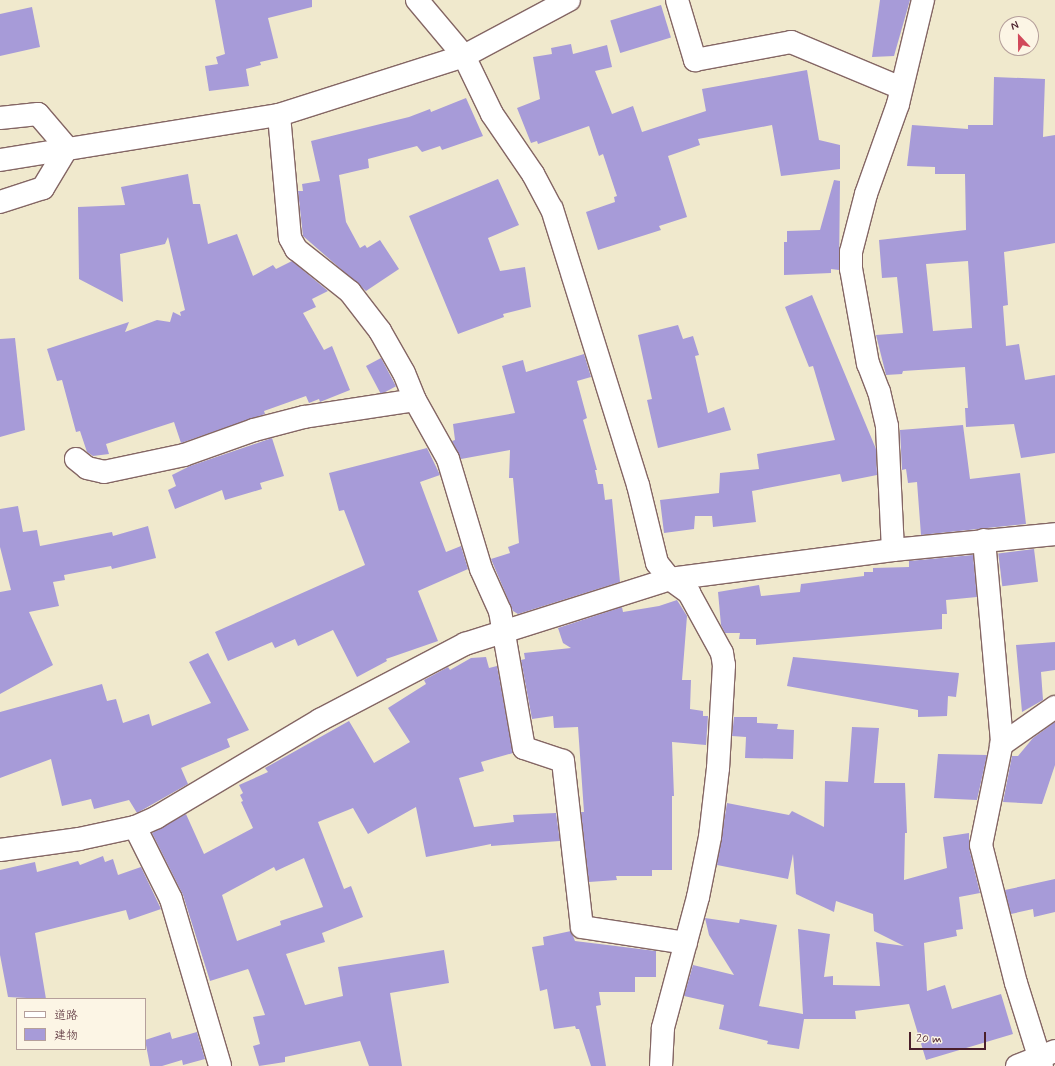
<!DOCTYPE html>
<html>
<head>
<meta charset="utf-8">
<style>
	body { margin:0 }
	#map { position:relative; width:1055px; height:1066px; overflow:hidden; background:#f0e9cd; font-family:Mynerve,"Klee One",sans-serif }
	div>[style] { position:absolute }
	[style*='--x'] { left:calc(var(--x)*1px); top:calc(var(--y)*1px); width:calc(var(--w)*1px); rotate:calc(var(--a)*1deg) }
	.building>* { inset:0; background:#a79bd8; transform-origin:0 0 }
	.roads { filter:drop-shadow(1px 0 #846664) drop-shadow(-1px 0 #846664) drop-shadow(0 1px #846664) drop-shadow(0 -1px #846664) }
	.street>* { height:22px; margin:-11px; padding:0 11px; transform-origin:11px; border-radius:11px; background:#fff }
	.secondary>* { height:22px; margin:-11px; padding:0 11px; transform-origin:11px; border-radius:11px; background:#fff }
	span { translate:-50% -50%; white-space:nowrap; text-align:center; line-height:1.15; -webkit-text-stroke:3px #fcf5e5; paint-order:stroke }
	.legend { position:absolute; left:16px; top:998px; width:130px; height:52px; box-sizing:border-box; background:#fcf5e5; border:1px solid #b59f9b; margin:0; padding:5px 7px; list-style:none; font-size:12px; color:#4a1f2b }
	.legend li { display:flex; align-items:center; gap:8px; height:20px }
	.legend b { width:20px; border:1px solid #b59f9b }
	.north { position:absolute; left:999px; top:16px; width:40px; height:40px; box-sizing:border-box; background:#fcf5e5; border:1px solid #b59f9b; border-radius:50%; rotate:338deg; font-size:11px; font-weight:700; line-height:16px; text-align:center; color:#4a1f2b }
	.north::after { content:''; display:block; margin:auto; width:14px; height:18px; background:#d1495b; clip-path:polygon(50% 0,100% 100%,50% 72%,0 100%) }
	.scale { position:absolute; left:909px; top:1032px; width:77px; height:18px; box-sizing:border-box; border:2px solid #4a1f2b; border-top:0; padding-left:5px; font-size:12px; line-height:14px; white-space:nowrap; color:#4a1f2b; -webkit-text-stroke:3px #fcf5e5; paint-order:stroke }
</style>
</head>
<body>
<div id="map">
	<div class="building">
		<div style="clip-path:polygon(215px 0,312px 0,312px 7px,268px 18px,278px 58px,260px 62px,261px 65px,246px 69px,249px 86px,209px 91px,205px 66px,218px 64px,216px 57px,225px 54px)"></div>
		<div style="clip-path:polygon(880px 0,910px 0,894px 56px,872px 57px)"></div>
		<div style="left:661px;top:5px;width:34px;height:53px;rotate:73deg"></div>
		<div style="clip-path:polygon(32px 7px,40px 47px,0 56px,0 14px)"></div>
		<div style="clip-path:polygon(571px 44px,573px 54px,607px 45px,612px 67px,595px 71px,612px 114px,633px 106px,642px 132px,706px 111px,702px 89px,807px 70px,819px 140px,840px 145px,840px 169px,781px 176px,772px 125px,698px 139px,700px 145px,668px 156px,687px 217px,659px 226px,661px 230px,598px 250px,586px 212px,615px 202px,614px 197px,617px 196px,603px 154px,599px 156px,589px 126px,538px 144px,537px 141px,531px 143px,517px 108px,540px 99px,533px 57px,552px 54px,551px 48px)"></div>
		<div style="clip-path:polygon(evenodd,994px 77px,1045px 79px,1043px 137px,1055px 135px,1055px 243px,1004px 252px,1008px 305px,1003px 306px,1006px 346px,1019px 344px,1025px 380px,1055px 375px,1055px 453px,1021px 458px,1014px 424px,966px 427px,965px 408px,968px 408px,965px 367px,903px 371px,902px 374px,886px 375px,876px 335px,903px 333px,897px 277px,882px 278px,879px 240px,966px 230px,965px 174px,935px 174px,935px 167px,907px 166px,912px 125px,968px 129px,968px 125px,993px 125px,994px 77px,968px 261px,972px 328px,933px 331px,926px 264px,968px 261px)"></div>
		<div style="clip-path:polygon(466px 98px,483px 136px,442px 150px,440px 146px,422px 152px,417px 146px,368px 159px,369px 168px,339px 175px,346px 222px,360px 248px,365px 245px,367px 248px,380px 240px,399px 269px,366px 291px,303px 236px,298px 191px,303px 191px,302px 184px,320px 181px,311px 141px,409px 117px,430px 109px,431px 112px)"></div>
		<div style="clip-path:polygon(188px 174px,193px 204px,200px 204px,208px 244px,237px 234px,253px 276px,273px 265px,276px 269px,292px 261px,328px 291px,312px 299px,316px 307px,303px 313px,324px 350px,332px 346px,350px 390px,320px 402px,319px 399px,309px 403px,306px 396px,264px 411px,265px 414px,181px 443px,174px 422px,106px 444px,109px 454px,93px 456px,87px 452px,80px 431px,76px 432px,62px 380px,57px 381px,47px 349px,129px 322px,125px 332px,157px 320px,170px 322px,173px 312px,181px 316px,180px 312px,185px 310px,168px 237px,165px 244px,120px 254px,123px 302px,79px 279px,78px 207px,125px 205px,121px 187px)"></div>
		<div style="clip-path:polygon(498px 179px,519px 225px,488px 238px,500px 271px,525px 267px,531px 307px,503px 314px,504px 317px,458px 334px,409px 216px)"></div>
		<div style="clip-path:polygon(834px 180px,840px 181px,839px 270px,831px 269px,831px 273px,784px 275px,784px 242px,787px 242px,787px 231px,820px 230px)"></div>
		<div style="clip-path:polygon(812px 295px,876px 449px,877px 475px,842px 482px,840px 474px,752px 491px,756px 522px,713px 527px,712px 516px,695px 516px,694px 529px,664px 533px,660px 500px,719px 493px,720px 473px,759px 469px,757px 454px,835px 440px,813px 366px,809px 367px,785px 307px)"></div>
		<div style="clip-path:polygon(678px 325px,683px 339px,693px 336px,699px 355px,695px 356px,708px 413px,724px 407px,731px 430px,658px 448px,647px 400px,652px 399px,638px 335px)"></div>
		<div style="clip-path:polygon(15px 338px,25px 430px,0 437px,0 339px)"></div>
		<div style="clip-path:polygon(584px 354px,591px 377px,577px 381px,587px 418px,583px 420px,597px 470px,595px 470px,598px 484px,603px 484px,605px 500px,612px 499px,620px 582px,518px 614px,513px 611px,491px 559px,510px 553px,508px 547px,519px 543px,513px 478px,509px 478px,510px 450px,461px 459px,452px 441px,455px 440px,453px 424px,515px 413px,502px 366px,523px 360px,526px 372px)"></div>
		<div style="left:381px;top:358px;width:32px;height:17px;rotate:62deg"></div>
		<div style="clip-path:polygon(963px 425px,970px 479px,1020px 473px,1026px 524px,921px 535px,917px 482px,908px 483px,906px 469px,902px 470px,900px 430px)"></div>
		<div style="clip-path:polygon(272px 438px,284px 476px,260px 483px,262px 489px,225px 500px,222px 490px,175px 509px,168px 490px,176px 486px,172px 475px,190px 466px)"></div>
		<div style="clip-path:polygon(427px 448px,440px 475px,420px 482px,446px 552px,461px 546px,468px 569px,418px 591px,438px 641px,386px 659px,387px 661px,357px 677px,333px 630px,298px 646px,295px 639px,275px 648px,272px 642px,228px 661px,215px 632px,365px 565px,344px 510px,339px 511px,329px 473px)"></div>
		<div style="clip-path:polygon(18px 506px,23px 532px,37px 530px,40px 546px,112px 532px,113px 536px,148px 526px,156px 558px,112px 569px,111px 566px,64px 575px,65px 580px,53px 582px,59px 606px,29px 612px,53px 665px,0 694px,0 592px,11px 590px,0 547px,0 509px)"></div>
		<div style="left:1034px;top:549px;width:33px;height:36px;rotate:83deg"></div>
		<div style="clip-path:polygon(973px 555px,977px 597px,946px 600px,947px 614px,942px 614px,942px 629px,756px 645px,756px 639px,739px 639px,740px 633px,725px 633px,721px 625px,718px 592px,759px 585px,761px 596px,800px 592px,801px 584px,864px 576px,864px 572px,873px 572px,873px 568px,909px 567px,909px 561px)"></div>
		<div style="clip-path:polygon(677px 600px,687px 616px,682px 680px,691px 680px,690px 709px,703px 711px,703px 716px,708px 716px,706px 745px,672px 742px,674px 796px,672px 796px,672px 870px,652px 870px,652px 876px,616px 876px,617px 880px,589px 882px,581px 812px,584px 812px,578px 727px,554px 728px,553px 716px,532px 719px,521px 660px,525px 659px,524px 653px,571px 648px,563px 643px,558px 628px,622px 607px,623px 612px,659px 606px)"></div>
		<div style="clip-path:polygon(1055px 642px,1055px 670px,1041px 672px,1043px 700px,1022px 712px,1016px 645px)"></div>
		<div style="clip-path:polygon(208px 653px,249px 730px,227px 739px,230px 747px,181px 768px,188px 784px,137px 813px,129px 800px,94px 809px,91px 799px,62px 806px,51px 759px,0 778px,0 712px,102px 684px,107px 701px,116px 699px,123px 723px,149px 714px,152px 726px,211px 703px,189px 662px)"></div>
		<div style="clip-path:polygon(evenodd,486px 657px,489px 668px,497px 666px,513px 753px,481px 762px,484px 771px,459px 778px,474px 827px,514px 822px,513px 815px,556px 813px,560px 841px,491px 846px,491px 844px,426px 857px,416px 807px,368px 834px,353px 808px,318px 822px,344px 889px,351px 886px,363px 917px,322px 933px,325px 942px,286px 954px,305px 1005px,343px 996px,338px 967px,444px 950px,449px 983px,390px 993px,402px 1066px,369px 1066px,360px 1041px,285px 1057px,285px 1062px,259px 1066px,253px 1046px,260px 1044px,253px 1017px,265px 1015px,249px 971px,248px 969px,210px 981px,183px 895px,152px 833px,186px 814px,204px 854px,253px 828px,241px 802px,243px 801px,240px 795px,243px 793px,239px 785px,268px 772px,265px 768px,349px 721px,374px 763px,410px 742px,388px 708px,426px 684px,424px 680px,448px 667px,450px 670px,471px 658px,486px 657px,304px 858px,323px 907px,280px 921px,281px 925px,237px 941px,222px 895px,274px 867px,276px 871px,304px 858px)"></div>
		<div style="clip-path:polygon(793px 657px,959px 673px,956px 697px,948px 696px,947px 716px,918px 717px,918px 710px,787px 686px)"></div>
		<div style="clip-path:polygon(734px 717px,757px 717px,757px 723px,778px 724px,777px 729px,794px 730px,793px 759px,745px 758px,746px 737px,732px 736px)"></div>
		<div style="clip-path:polygon(1055px 722px,1055px 765px,1042px 804px,1003px 802px,1012px 756px,1018px 756px,1033px 738px)"></div>
		<div style="clip-path:polygon(852px 727px,879px 728px,874px 783px,905px 783px,907px 833px,905px 833px,904px 880px,947px 868px,943px 837px,969px 833px,969px 848px,980px 893px,959px 897px,963px 929px,956px 930px,957px 936px,924px 943px,927px 991px,945px 985px,952px 1009px,1001px 994px,1013px 1034px,926px 1060px,909px 1004px,855px 1011px,856px 1019px,804px 1019px,799px 1049px,767px 1044px,768px 1041px,719px 1029px,724px 1005px,684px 996px,693px 965px,734px 975px,709px 935px,705px 918px,739px 923px,740px 919px,777px 925px,759px 1006px,803px 1014px,798px 929px,830px 934px,824px 977px,833px 976px,833px 985px,880px 986px,876px 942px,904px 946px,874px 931px,873px 914px,836px 901px,834px 912px,796px 894px,793px 854px,788px 879px,717px 865px,727px 803px,789px 815px,792px 811px,824px 827px,825px 781px,848px 782px)"></div>
		<div style="clip-path:polygon(938px 754px,987px 755px,977px 800px,934px 798px)"></div>
		<div style="clip-path:polygon(103px 856px,105px 862px,113px 859px,118px 875px,141px 867px,161px 909px,129px 920px,126px 910px,35px 933px,46px 999px,8px 997px,0 955px,0 870px,35px 862px,37px 872px,78px 861px,80px 865px)"></div>
		<div style="clip-path:polygon(1055px 879px,1055px 912px,1034px 917px,1033px 909px,1011px 914px,1005px 890px)"></div>
		<div style="clip-path:polygon(571px 931px,575px 941px,656px 951px,656px 977px,635px 977px,635px 992px,599px 992px,601px 1005px,596px 1006px,606px 1066px,591px 1066px,579px 1029px,576px 1029px,575px 1026px,554px 1029px,547px 989px,540px 991px,532px 947px,544px 945px,543px 937px)"></div>
		<div style="clip-path:polygon(170px 1032px,172px 1039px,197px 1032px,205px 1059px,183px 1065px,182px 1060px,162px 1066px,150px 1066px,145px 1040px)"></div>
	</div>
	<div class="roads">
		<div class="street">
			<div style="--x:417;--y:0;--w:73;--a:50"></div>
			<div style="--x:464;--y:56;--w:64;--a:64.2"></div>
			<div style="--x:492;--y:114;--w:73;--a:55.7"></div>
			<div style="--x:533;--y:174;--w:40;--a:62"></div>
			<div style="--x:552;--y:209;--w:289;--a:72.7"></div>
			<div style="--x:638;--y:485;--w:80;--a:76.3"></div>
			<div style="--x:657;--y:563;--w:21;--a:51"></div>
			<div style="--x:670;--y:579;--w:24;--a:36"></div>
			<div style="--x:689;--y:593;--w:68;--a:61.2"></div>
			<div style="--x:722;--y:653;--w:12;--a:81"></div>
			<div style="--x:724;--y:665;--w:103;--a:93.3"></div>
			<div style="--x:718;--y:768;--w:69;--a:96.6"></div>
			<div style="--x:710;--y:837;--w:61;--a:101.3"></div>
			<div style="--x:698;--y:897;--w:136;--a:105"></div>
			<div style="--x:663;--y:1028;--w:38;--a:93"></div>
			<div style="--x:677;--y:0;--w:63;--a:73.3"></div>
			<div style="--x:695;--y:60;--w:98;--a:-10.6"></div>
			<div style="--x:791;--y:42;--w:119;--a:22.7"></div>
			<div style="--x:279;--y:115;--w:123;--a:84.9"></div>
			<div style="--x:290;--y:238;--w:13;--a:61"></div>
			<div style="--x:296;--y:249;--w:69;--a:38.5"></div>
			<div style="--x:350;--y:292;--w:49;--a:52.4"></div>
			<div style="--x:380;--y:331;--w:48;--a:60.3"></div>
			<div style="--x:404;--y:373;--w:29;--a:68"></div>
			<div style="--x:415;--y:400;--w:68;--a:60.8"></div>
			<div style="--x:448;--y:459;--w:115;--a:73.3"></div>
			<div style="--x:481;--y:569;--w:46;--a:65.7"></div>
			<div style="--x:500;--y:611;--w:139;--a:80.1"></div>
			<div style="--x:524;--y:748;--w:41;--a:18.4"></div>
			<div style="--x:563;--y:761;--w:167;--a:83.5"></div>
			<div style="--x:582;--y:927;--w:105;--a:8.7"></div>
			<div style="--x:0;--y:118;--w:38;--a:-6"></div>
			<div style="--x:38;--y:114;--w:45;--a:49.5"></div>
			<div style="--x:67;--y:148;--w:47;--a:121"></div>
			<div style="--x:43;--y:188;--w:45;--a:162"></div>
			<div style="--x:76;--y:459;--w:14;--a:39"></div>
			<div style="--x:87;--y:468;--w:17;--a:13"></div>
			<div style="--x:104;--y:472;--w:82;--a:-12"></div>
			<div style="--x:184;--y:455;--w:74;--a:-19.7"></div>
			<div style="--x:254;--y:430;--w:52;--a:-14.6"></div>
			<div style="--x:304;--y:417;--w:112;--a:-8.7"></div>
			<div style="--x:984;--y:540;--w:203;--a:84.9"></div>
			<div style="--x:1002;--y:742;--w:105;--a:101.5"></div>
			<div style="--x:981;--y:845;--w:142;--a:75.8"></div>
			<div style="--x:1016;--y:983;--w:87;--a:72.6"></div>
			<div style="--x:893;--y:550;--w:124;--a:-92.8"></div>
			<div style="--x:887;--y:426;--w:35;--a:-103"></div>
			<div style="--x:879;--y:392;--w:30;--a:-111"></div>
			<div style="--x:868;--y:364;--w:97;--a:-100.1"></div>
			<div style="--x:851;--y:269;--w:17;--a:-90"></div>
			<div style="--x:851;--y:252;--w:60;--a:-75.5"></div>
			<div style="--x:866;--y:194;--w:96;--a:-70.4"></div>
			<div style="--x:898;--y:104;--w:107;--a:-76.5"></div>
			<div style="--x:1001;--y:745;--w:66;--a:-35.1"></div>
			<div style="--x:135;--y:827;--w:80;--a:63.4"></div>
			<div style="--x:171;--y:899;--w:174;--a:73.6"></div>
			<div style="--x:0;--y:850;--w:80;--a:-7.9"></div>
			<div style="--x:79;--y:839;--w:57;--a:-12.1"></div>
			<div style="--x:135;--y:827;--w:24;--a:-24"></div>
			<div style="--x:157;--y:817;--w:190;--a:-30.8"></div>
			<div style="--x:320;--y:720;--w:164;--a:-27.7"></div>
			<div style="--x:465;--y:644;--w:215;--a:-17.6"></div>
			<div style="--x:670;--y:579;--w:225;--a:-7.4"></div>
			<div style="--x:893;--y:550;--w:163;--a:-5.6"></div>
			<div style="--x:1017;--y:1066;--w:41;--a:-21.5"></div>
		</div>
		<div class="secondary">
			<div style="--x:0;--y:160;--w:283;--a:-9.2"></div>
			<div style="--x:279;--y:115;--w:194;--a:-17.7"></div>
			<div style="--x:464;--y:56;--w:119;--a:-28.1"></div>
		</div>
	</div>
	<ul class="legend">
	<li><b style="height:5px;background:#fff"></b>道路</li>
	<li><b style="height:11px;background:#a79bd8"></b>建物</li>
	</ul>
	<div class="north">N</div>
	<div class="scale">20 m</div>
</div>
</body>
</html>
